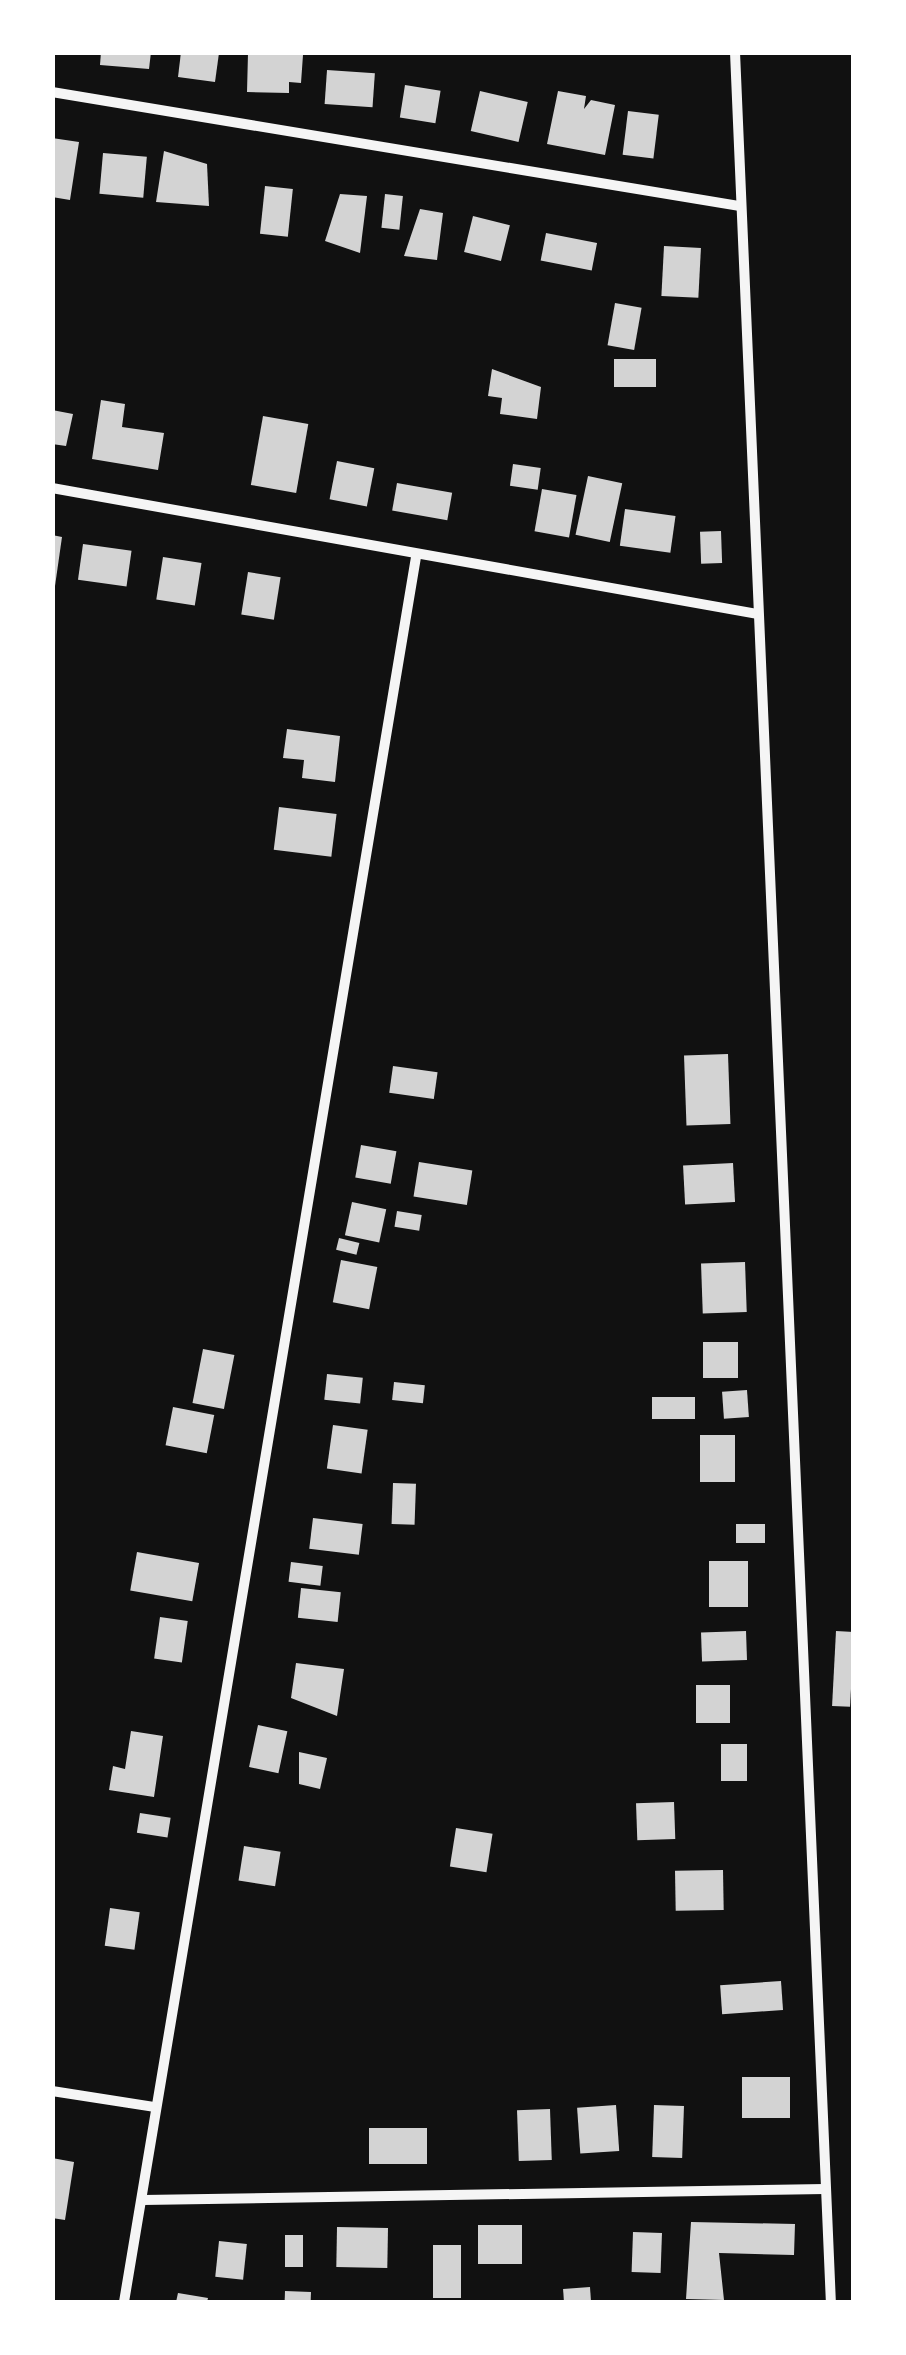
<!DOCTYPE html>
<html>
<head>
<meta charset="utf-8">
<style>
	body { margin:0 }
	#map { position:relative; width:906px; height:2355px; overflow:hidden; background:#111; font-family:"Noto Sans",sans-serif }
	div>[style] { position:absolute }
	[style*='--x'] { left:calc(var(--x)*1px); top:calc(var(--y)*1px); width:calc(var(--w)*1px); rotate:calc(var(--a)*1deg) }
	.building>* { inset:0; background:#d3d3d3; transform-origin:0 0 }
	.minor>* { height:10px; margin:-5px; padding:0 5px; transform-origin:5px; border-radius:5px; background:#f5f5f5 }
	span { translate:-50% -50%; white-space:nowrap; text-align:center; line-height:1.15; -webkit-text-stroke:10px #fff; paint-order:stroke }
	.frame { position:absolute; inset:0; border:55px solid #fff; pointer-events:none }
</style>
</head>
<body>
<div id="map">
	<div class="building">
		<div style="clip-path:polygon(101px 52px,151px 52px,149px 69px,100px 65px)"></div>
		<div style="clip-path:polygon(181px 52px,219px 53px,215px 82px,178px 77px)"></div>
		<div style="clip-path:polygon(248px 53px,303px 55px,301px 83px,289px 82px,289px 93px,247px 92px)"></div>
		<div style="left:327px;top:70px;width:48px;height:34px;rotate:4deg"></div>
		<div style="left:405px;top:85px;width:36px;height:33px;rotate:9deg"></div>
		<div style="left:480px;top:91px;width:49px;height:41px;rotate:13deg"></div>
		<div style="clip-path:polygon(558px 91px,586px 96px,584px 109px,591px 100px,615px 105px,605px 155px,547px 144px)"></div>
		<div style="left:628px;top:111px;width:31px;height:44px;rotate:7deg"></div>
		<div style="clip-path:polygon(52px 138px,79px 142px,70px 200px,52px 197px)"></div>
		<div style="clip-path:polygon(164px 151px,207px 164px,209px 206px,156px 202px)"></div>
		<div style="left:103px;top:153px;width:44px;height:41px;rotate:5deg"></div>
		<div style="left:265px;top:186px;width:28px;height:48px;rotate:6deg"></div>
		<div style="clip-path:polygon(340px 194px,367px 196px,360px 253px,325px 241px)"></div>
		<div style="left:385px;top:194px;width:18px;height:34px;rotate:6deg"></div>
		<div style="clip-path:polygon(420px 209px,443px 213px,437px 260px,404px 256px)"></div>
		<div style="left:473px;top:216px;width:38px;height:37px;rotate:14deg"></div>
		<div style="left:546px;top:233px;width:52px;height:28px;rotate:11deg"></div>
		<div style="left:664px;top:246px;width:37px;height:50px;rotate:3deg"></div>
		<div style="left:615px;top:303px;width:27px;height:43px;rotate:10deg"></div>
		<div style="left:614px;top:359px;width:42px;height:28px"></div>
		<div style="clip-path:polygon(492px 369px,541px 387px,537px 419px,500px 414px,502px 398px,488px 396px)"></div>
		<div style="clip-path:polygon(101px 400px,125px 404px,122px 427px,164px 433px,158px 470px,92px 459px)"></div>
		<div style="clip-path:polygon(52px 410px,73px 414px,66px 446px,52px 444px)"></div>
		<div style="left:263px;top:416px;width:46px;height:70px;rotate:10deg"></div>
		<div style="left:337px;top:461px;width:38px;height:39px;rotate:11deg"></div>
		<div style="left:513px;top:464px;width:28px;height:22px;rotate:8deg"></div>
		<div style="left:588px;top:476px;width:35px;height:60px;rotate:12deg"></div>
		<div style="left:397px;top:483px;width:56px;height:28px;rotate:10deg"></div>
		<div style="left:542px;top:489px;width:35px;height:43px;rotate:10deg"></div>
		<div style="left:625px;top:509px;width:51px;height:37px;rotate:8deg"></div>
		<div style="left:721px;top:531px;width:32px;height:21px;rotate:88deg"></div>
		<div style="clip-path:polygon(52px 535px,62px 537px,55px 586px,52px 586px)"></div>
		<div style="left:83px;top:544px;width:49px;height:36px;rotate:8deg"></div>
		<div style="left:163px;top:557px;width:39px;height:43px;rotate:9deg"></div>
		<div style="left:248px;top:572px;width:33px;height:43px;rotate:9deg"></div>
		<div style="clip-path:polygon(287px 729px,340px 736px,335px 782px,302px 778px,304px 760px,283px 758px)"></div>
		<div style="left:279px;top:807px;width:58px;height:43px;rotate:7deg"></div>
		<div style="left:728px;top:1054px;width:70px;height:44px;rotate:88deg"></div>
		<div style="left:393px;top:1066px;width:45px;height:27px;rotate:8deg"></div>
		<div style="left:361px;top:1145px;width:36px;height:33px;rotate:10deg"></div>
		<div style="left:419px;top:1162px;width:54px;height:35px;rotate:9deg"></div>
		<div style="left:733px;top:1163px;width:39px;height:50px;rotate:87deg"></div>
		<div style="left:352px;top:1202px;width:35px;height:34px;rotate:12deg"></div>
		<div style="left:397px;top:1211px;width:25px;height:16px;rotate:9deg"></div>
		<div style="left:339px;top:1238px;width:21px;height:12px;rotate:14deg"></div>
		<div style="left:341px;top:1260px;width:37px;height:43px;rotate:11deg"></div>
		<div style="left:745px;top:1262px;width:50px;height:44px;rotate:88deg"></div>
		<div style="left:703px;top:1342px;width:35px;height:36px"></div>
		<div style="left:203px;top:1349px;width:32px;height:55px;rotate:11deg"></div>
		<div style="left:327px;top:1374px;width:36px;height:26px;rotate:6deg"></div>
		<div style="left:394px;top:1382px;width:31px;height:18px;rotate:6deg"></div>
		<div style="left:747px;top:1390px;width:27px;height:25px;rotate:86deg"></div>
		<div style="left:652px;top:1397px;width:43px;height:22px"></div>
		<div style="left:173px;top:1407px;width:42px;height:39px;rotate:11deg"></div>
		<div style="left:333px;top:1425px;width:35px;height:44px;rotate:8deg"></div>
		<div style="left:700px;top:1435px;width:35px;height:47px"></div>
		<div style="left:393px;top:1483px;width:23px;height:41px;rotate:2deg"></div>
		<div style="left:313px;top:1518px;width:50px;height:31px;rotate:7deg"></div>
		<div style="left:765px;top:1524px;width:19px;height:29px;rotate:90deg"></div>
		<div style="left:137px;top:1552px;width:63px;height:39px;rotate:10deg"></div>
		<div style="left:709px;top:1561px;width:39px;height:46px"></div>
		<div style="left:291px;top:1562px;width:32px;height:20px;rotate:7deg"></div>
		<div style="left:301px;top:1588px;width:40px;height:30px;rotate:6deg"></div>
		<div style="left:160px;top:1617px;width:28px;height:42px;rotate:8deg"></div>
		<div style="left:746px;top:1631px;width:29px;height:45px;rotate:88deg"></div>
		<div style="left:836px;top:1631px;width:18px;height:75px;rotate:3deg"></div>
		<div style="clip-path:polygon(296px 1663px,344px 1669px,337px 1716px,291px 1698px)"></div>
		<div style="left:696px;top:1685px;width:34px;height:38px"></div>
		<div style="left:258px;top:1725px;width:30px;height:43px;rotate:12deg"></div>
		<div style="clip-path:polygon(131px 1731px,163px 1736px,154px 1797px,109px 1790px,113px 1766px,125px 1769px)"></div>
		<div style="left:747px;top:1744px;width:37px;height:26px;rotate:90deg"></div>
		<div style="clip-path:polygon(299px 1752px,327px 1758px,320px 1789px,299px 1784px)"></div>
		<div style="left:674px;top:1802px;width:37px;height:38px;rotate:88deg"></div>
		<div style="left:140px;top:1813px;width:31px;height:20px;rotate:9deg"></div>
		<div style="left:456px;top:1828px;width:37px;height:39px;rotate:9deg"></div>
		<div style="left:244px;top:1846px;width:37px;height:35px;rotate:9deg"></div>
		<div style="left:723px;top:1870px;width:40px;height:48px;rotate:89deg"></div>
		<div style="left:110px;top:1908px;width:30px;height:38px;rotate:8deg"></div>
		<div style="left:781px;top:1981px;width:29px;height:61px;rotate:86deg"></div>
		<div style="left:790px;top:2077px;width:41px;height:48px;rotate:90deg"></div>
		<div style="left:616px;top:2105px;width:46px;height:39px;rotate:86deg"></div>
		<div style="left:654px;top:2105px;width:30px;height:52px;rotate:2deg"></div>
		<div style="left:550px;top:2109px;width:51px;height:33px;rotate:88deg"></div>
		<div style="left:369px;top:2128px;width:58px;height:36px"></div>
		<div style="clip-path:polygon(52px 2158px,74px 2162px,65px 2220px,52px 2218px)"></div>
		<div style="clip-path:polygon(691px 2222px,795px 2224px,794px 2255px,719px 2253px,724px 2300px,686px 2299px)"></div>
		<div style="left:478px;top:2225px;width:44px;height:39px"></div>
		<div style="left:337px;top:2227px;width:51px;height:40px;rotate:1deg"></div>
		<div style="left:633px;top:2232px;width:29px;height:40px;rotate:2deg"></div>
		<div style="left:285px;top:2235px;width:18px;height:32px"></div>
		<div style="left:219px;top:2241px;width:28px;height:36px;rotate:6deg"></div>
		<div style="left:433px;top:2245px;width:28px;height:53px"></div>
		<div style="left:590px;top:2287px;width:15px;height:27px;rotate:86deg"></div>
		<div style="left:285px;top:2291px;width:26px;height:11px;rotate:2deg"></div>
		<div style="clip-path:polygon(178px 2293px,208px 2298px,207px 2302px,176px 2302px)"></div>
	</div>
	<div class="minor">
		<div style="--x:735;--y:52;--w:2252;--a:87.56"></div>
		<div style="--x:52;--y:92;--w:696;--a:9.42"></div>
		<div style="--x:52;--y:488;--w:716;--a:10.13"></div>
		<div style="--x:52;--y:2091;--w:103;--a:8.9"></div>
		<div style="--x:143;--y:2200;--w:682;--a:-0.92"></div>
		<div style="--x:124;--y:2302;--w:1769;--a:-80.5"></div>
	</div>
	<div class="frame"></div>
</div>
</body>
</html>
